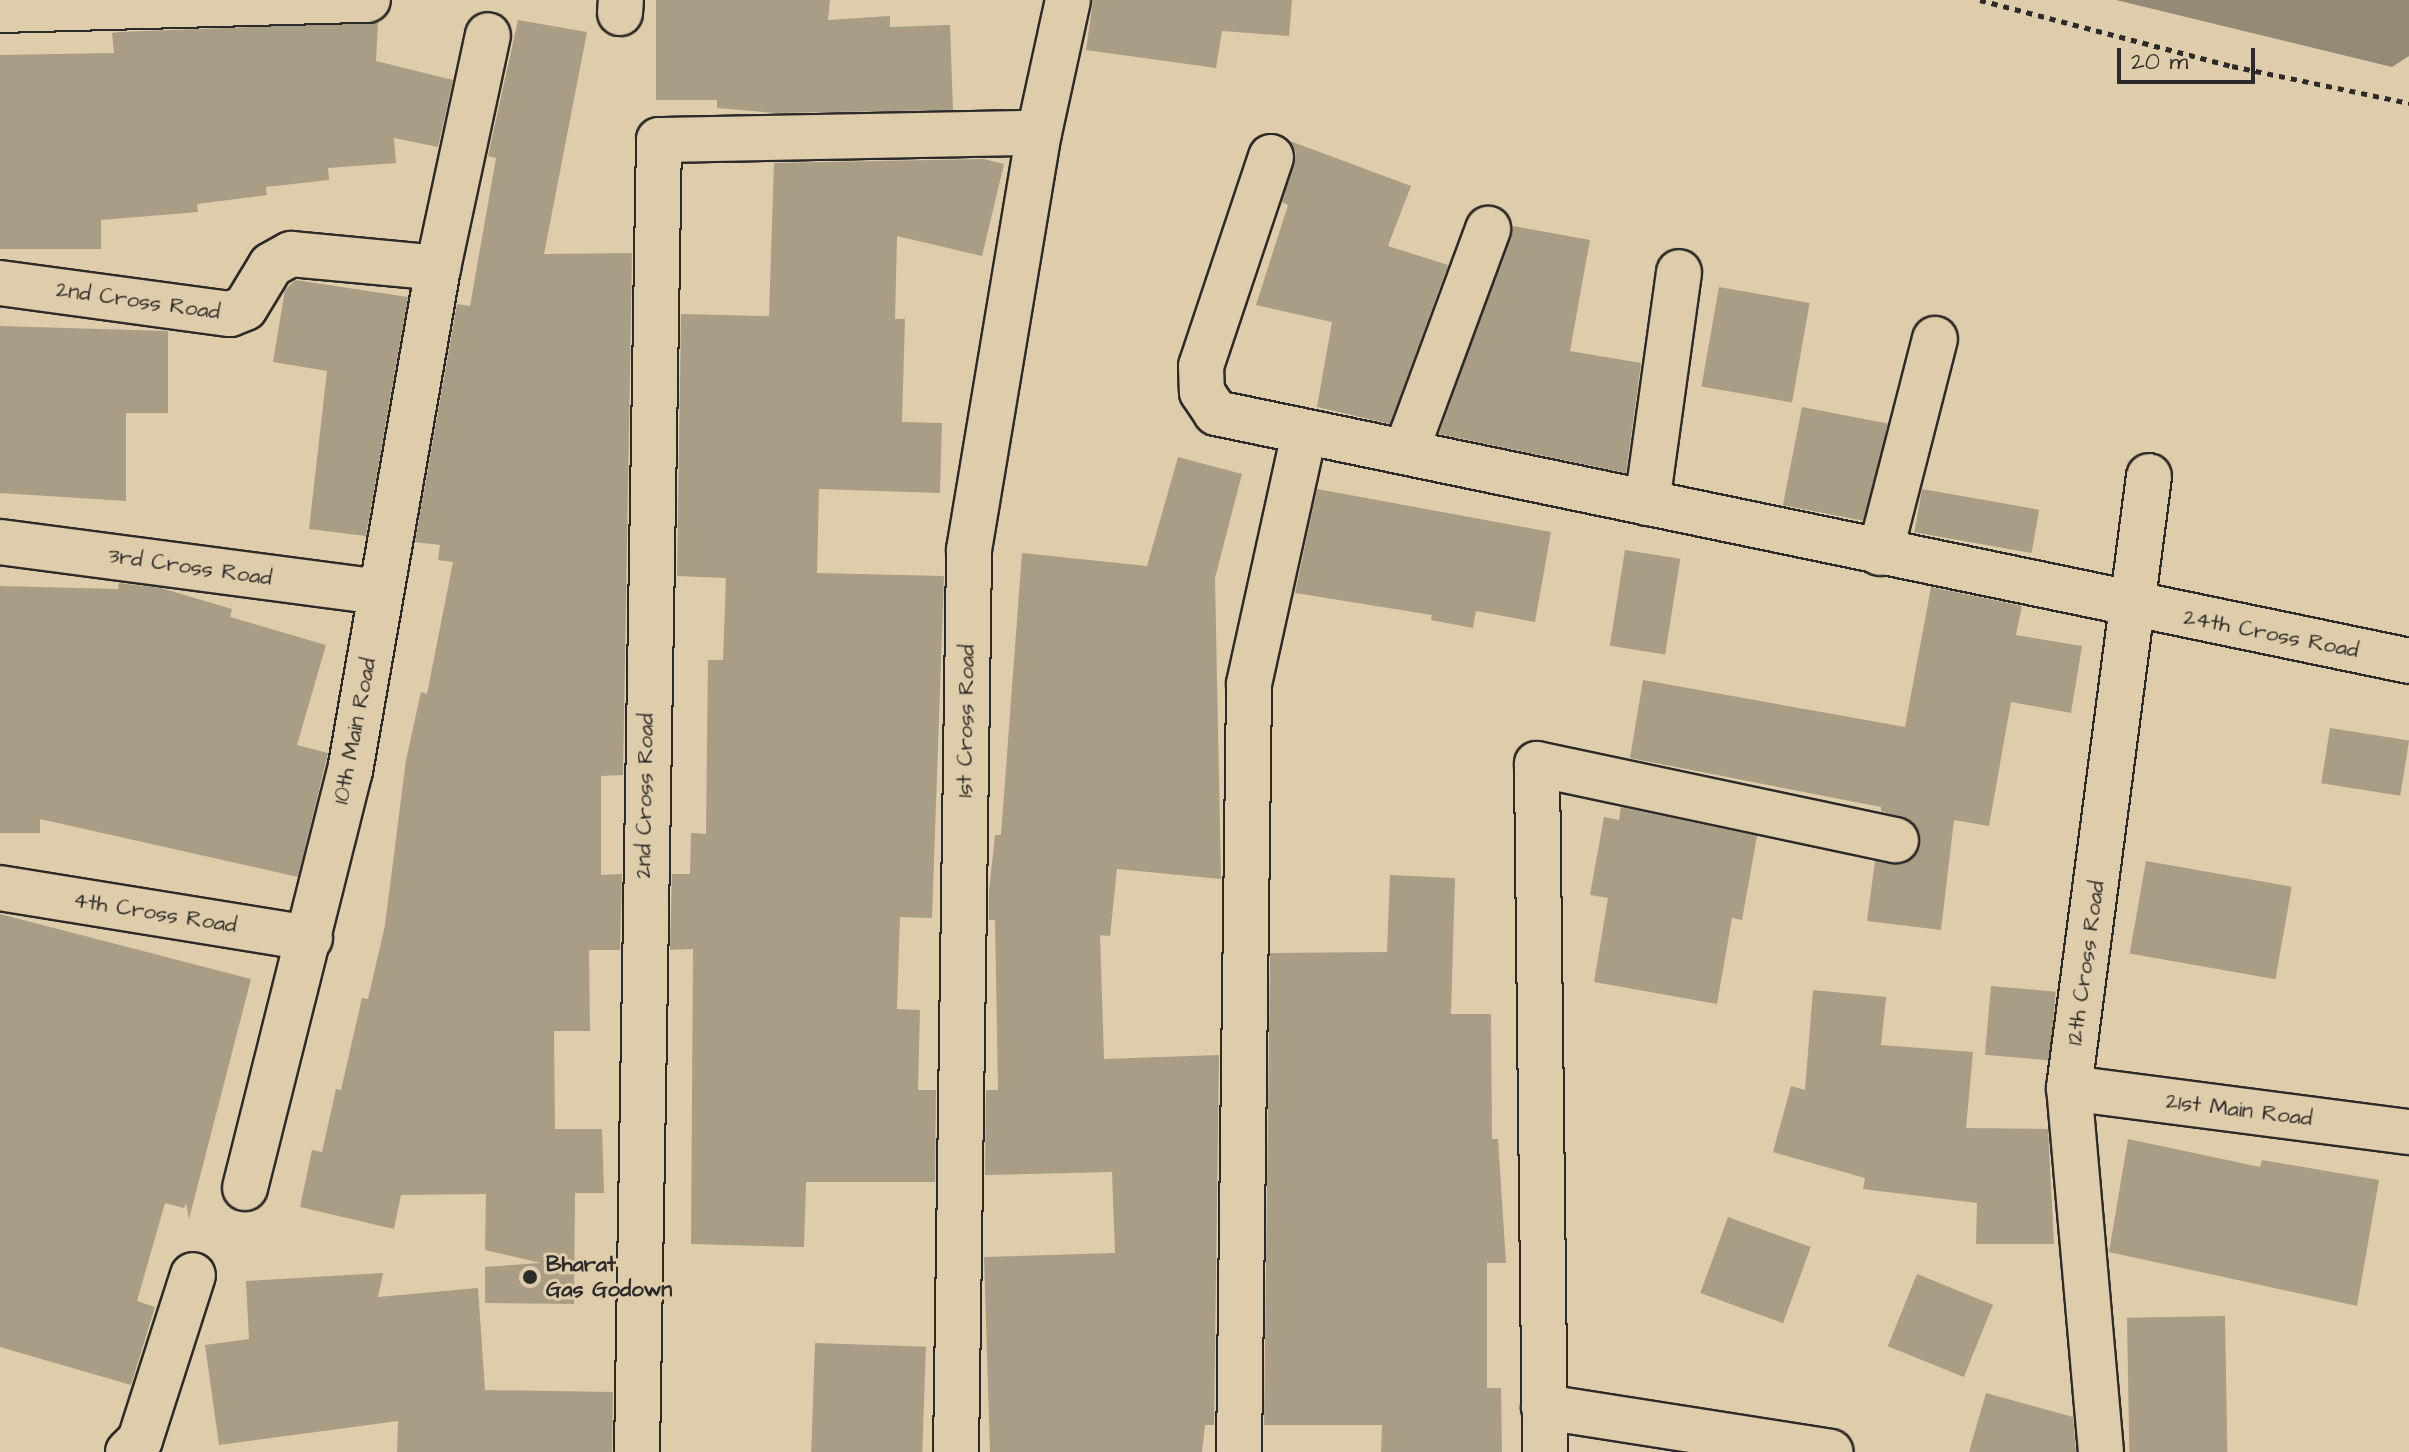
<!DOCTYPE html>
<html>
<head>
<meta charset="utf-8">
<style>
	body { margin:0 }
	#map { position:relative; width:2409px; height:1452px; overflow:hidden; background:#dfccaa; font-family:"Architects Daughter",sans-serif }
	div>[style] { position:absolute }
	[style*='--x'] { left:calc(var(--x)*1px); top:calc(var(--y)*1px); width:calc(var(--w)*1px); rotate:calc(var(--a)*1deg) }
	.water>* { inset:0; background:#958a77 }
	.building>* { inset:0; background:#aa9d85; transform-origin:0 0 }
	.path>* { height:5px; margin-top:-2.5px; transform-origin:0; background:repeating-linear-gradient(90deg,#2b2b2b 0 6px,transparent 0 12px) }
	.roads { filter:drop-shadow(2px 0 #2b2b2b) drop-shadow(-2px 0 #2b2b2b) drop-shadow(0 2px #2b2b2b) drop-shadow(0 -2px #2b2b2b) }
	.minor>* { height:44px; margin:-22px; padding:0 22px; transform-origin:22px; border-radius:22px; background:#dfccaa }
	.dots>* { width:22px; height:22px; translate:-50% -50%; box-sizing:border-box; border:4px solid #dfccaa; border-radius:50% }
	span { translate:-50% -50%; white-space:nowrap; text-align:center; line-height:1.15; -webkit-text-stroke:6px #dfccaa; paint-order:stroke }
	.street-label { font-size:22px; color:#2b2b2b }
	.poi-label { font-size:22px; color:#2b2b2b; font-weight:700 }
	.left { translate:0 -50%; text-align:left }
	.scale { position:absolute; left:2117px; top:48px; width:138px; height:36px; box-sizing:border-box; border:4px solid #2b2b2b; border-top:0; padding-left:10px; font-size:24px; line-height:28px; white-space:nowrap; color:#2b2b2b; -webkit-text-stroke:6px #dfccaa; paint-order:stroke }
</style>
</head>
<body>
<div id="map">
	<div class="water">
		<div style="clip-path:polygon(2116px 0,2409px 0,2409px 56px,2392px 67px)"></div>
	</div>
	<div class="building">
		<div style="clip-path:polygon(656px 0,830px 0,828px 20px,890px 16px,890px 27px,950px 25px,953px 110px,775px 113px,717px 108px,717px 100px,656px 100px)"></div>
		<div style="clip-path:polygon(1093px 0,1292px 0,1289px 36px,1222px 31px,1216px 68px,1086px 50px)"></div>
		<div style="clip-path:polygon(518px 20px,587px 32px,544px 254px,632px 253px,623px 775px,601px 776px,601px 875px,622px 874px,620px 950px,589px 950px,590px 1031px,554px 1031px,555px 1129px,602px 1129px,604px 1193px,575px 1193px,574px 1304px,485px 1303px,485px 1267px,541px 1263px,485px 1250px,486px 1194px,401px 1195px,394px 1229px,300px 1207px,312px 1150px,322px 1152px,336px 1089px,341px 1090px,362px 998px,368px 999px,385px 925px,406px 760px,421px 692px,427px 694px,453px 562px,438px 560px,440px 545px,415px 542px,457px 304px,470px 306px,496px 158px,488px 156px)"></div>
		<div style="clip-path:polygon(378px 22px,376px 61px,453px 80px,438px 147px,394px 138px,396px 163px,328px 168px,329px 180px,266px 187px,267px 195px,197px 204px,198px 212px,101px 220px,101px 249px,0 249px,0 55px,114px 53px,112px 33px,119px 32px)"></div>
		<div style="clip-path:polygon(1290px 141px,1411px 186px,1388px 246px,1448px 265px,1390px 424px,1317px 407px,1332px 322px,1256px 305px,1288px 205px,1282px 202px,1296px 153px)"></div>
		<div style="clip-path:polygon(984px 159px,1004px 164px,982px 256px,897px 236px,895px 319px,905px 319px,902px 422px,942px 423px,940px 493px,819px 489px,817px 573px,944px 576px,932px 918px,900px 917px,897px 1009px,920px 1010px,918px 1090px,936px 1090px,935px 1182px,806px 1182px,804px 1247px,691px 1244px,693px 949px,670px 950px,672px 874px,690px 874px,691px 833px,706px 834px,708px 660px,723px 660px,726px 578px,677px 576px,681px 314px,769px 316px,774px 163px)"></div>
		<div style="clip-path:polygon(1513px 226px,1590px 240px,1570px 351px,1641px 363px,1626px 473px,1439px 434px)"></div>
		<div style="clip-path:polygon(295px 280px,408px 297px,366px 536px,309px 529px,327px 371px,273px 362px,285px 290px)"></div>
		<div style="left:1719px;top:287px;width:92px;height:101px;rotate:10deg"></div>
		<div style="clip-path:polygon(0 326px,168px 331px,168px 413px,126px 413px,126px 501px,0 493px)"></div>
		<div style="left:1802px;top:407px;width:87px;height:100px;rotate:11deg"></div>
		<div style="clip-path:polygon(1178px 457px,1242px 474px,1215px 578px,1221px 879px,1117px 869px,1110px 936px,1100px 935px,1104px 1059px,1219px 1055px,1214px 1425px,1205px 1425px,1202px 1452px,990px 1452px,984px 1257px,1115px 1253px,1112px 1172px,985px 1175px,986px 1090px,998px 1090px,995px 920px,989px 920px,989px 891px,995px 835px,1001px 835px,1022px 553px,1147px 566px)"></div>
		<div style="clip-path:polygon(1317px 489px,1551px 532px,1535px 622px,1476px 611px,1473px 628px,1431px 620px,1432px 615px,1295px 593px)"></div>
		<div style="left:1922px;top:489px;width:119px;height:44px;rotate:10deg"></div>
		<div style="left:1625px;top:550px;width:56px;height:97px;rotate:9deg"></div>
		<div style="clip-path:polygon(119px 583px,161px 588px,232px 609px,230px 617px,326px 645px,297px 745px,328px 753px,298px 877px,40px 819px,40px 833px,0 833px,0 586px,118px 589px)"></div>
		<div style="clip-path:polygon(1931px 587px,2022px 606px,2016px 635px,2082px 646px,2071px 713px,2011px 702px,1989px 826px,1954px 820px,1941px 930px,1867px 921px,1875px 861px,1903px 864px,1914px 857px,1920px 833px,1912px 821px,1881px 811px,1881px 807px,1630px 758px,1643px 680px,1905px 727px)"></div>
		<div style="left:2330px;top:728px;width:80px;height:56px;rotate:9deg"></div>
		<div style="clip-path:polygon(1621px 807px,1757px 836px,1742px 920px,1732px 918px,1717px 1004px,1594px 982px,1608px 898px,1590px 895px,1604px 817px,1619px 820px)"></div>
		<div style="left:2146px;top:861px;width:148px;height:94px;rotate:10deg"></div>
		<div style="clip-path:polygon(1390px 875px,1455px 878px,1451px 1014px,1491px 1014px,1492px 1139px,1498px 1139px,1506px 1263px,1487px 1263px,1487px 1388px,1501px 1388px,1502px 1452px,1381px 1452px,1382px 1425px,1264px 1425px,1270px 953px,1387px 952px)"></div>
		<div style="clip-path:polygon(0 914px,251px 979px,189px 1219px,186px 1203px,184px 1208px,165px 1203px,137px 1301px,155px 1307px,131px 1385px,0 1347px)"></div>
		<div style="left:1991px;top:986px;width:65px;height:69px;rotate:5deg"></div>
		<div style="clip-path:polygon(1813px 990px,1886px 997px,1881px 1045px,1973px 1052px,1966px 1128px,2048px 1129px,2054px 1244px,1976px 1244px,1977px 1203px,1863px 1189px,1865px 1178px,1773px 1152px,1791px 1086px,1805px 1090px)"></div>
		<div style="clip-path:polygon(2128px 1139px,2260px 1167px,2262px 1160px,2379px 1180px,2357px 1306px,2109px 1252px)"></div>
		<div style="left:1728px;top:1217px;width:88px;height:81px;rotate:20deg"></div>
		<div style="clip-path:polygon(383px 1273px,378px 1297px,478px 1288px,485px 1390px,613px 1392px,612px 1452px,397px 1452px,398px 1421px,219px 1445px,205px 1345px,249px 1339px,246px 1281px)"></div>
		<div style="left:1917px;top:1274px;width:82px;height:78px;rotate:22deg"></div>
		<div style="left:2225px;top:1316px;width:136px;height:98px;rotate:89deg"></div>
		<div style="left:815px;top:1343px;width:111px;height:109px;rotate:2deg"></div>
		<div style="clip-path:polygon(1986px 1393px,2073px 1417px,2076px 1452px,1969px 1452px)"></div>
	</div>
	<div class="path">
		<div style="--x:1980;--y:0;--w:260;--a:14.7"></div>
		<div style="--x:2232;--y:66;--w:181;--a:11.8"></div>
	</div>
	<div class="roads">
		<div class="minor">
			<div style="--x:0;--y:10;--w:368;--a:-1.6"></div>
			<div style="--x:620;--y:13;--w:13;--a:-86"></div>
			<div style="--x:1271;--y:157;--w:220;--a:108.5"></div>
			<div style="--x:1201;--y:366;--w:26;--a:88"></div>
			<div style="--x:1202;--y:392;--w:25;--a:56"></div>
			<div style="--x:1216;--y:413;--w:1219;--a:11.74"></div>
			<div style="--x:0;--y:283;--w:232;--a:7.7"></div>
			<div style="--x:230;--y:314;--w:16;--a:-22"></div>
			<div style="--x:245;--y:308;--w:50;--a:-58.8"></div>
			<div style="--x:271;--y:265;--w:23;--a:-29"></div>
			<div style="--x:291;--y:254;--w:148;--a:5.4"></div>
			<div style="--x:1406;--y:451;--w:237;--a:-69.7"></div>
			<div style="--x:1647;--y:503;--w:233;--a:-82.1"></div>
			<div style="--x:0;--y:542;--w:383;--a:7.5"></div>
			<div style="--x:1880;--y:553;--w:221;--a:-75.6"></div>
			<div style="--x:0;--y:888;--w:314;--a:9.2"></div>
			<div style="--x:2069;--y:1088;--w:343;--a:7.4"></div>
			<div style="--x:245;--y:1188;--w:430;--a:-75.9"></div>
			<div style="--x:350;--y:771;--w:511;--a:-80.08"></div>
			<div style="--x:438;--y:268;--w:238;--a:-77.9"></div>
			<div style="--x:1544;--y:1407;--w:290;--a:8.9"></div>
			<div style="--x:128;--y:1452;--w:17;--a:-45"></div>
			<div style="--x:140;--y:1440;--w:173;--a:-72.2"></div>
			<div style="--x:637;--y:1452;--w:1312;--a:-89.04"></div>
			<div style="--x:659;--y:140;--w:380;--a:-1.1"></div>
			<div style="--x:956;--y:1452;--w:902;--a:-89.17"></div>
			<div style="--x:969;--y:550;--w:423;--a:-80.5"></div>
			<div style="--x:1039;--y:133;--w:136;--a:-77.7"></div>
			<div style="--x:1239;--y:1452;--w:768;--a:-89.25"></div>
			<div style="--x:1249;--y:684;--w:257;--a:-77.6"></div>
			<div style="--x:1545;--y:1452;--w:688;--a:-90.67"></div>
			<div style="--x:1537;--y:764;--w:367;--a:12"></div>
			<div style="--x:2101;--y:1452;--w:365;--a:-95"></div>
			<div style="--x:2069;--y:1088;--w:617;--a:-82.55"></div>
		</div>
	</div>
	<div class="dots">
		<div style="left:530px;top:1277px;background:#2b2b2b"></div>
	</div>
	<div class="street-label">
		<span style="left:138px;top:301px;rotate:8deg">2nd Cross Road</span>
		<span style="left:190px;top:567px;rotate:8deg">3rd Cross Road</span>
		<span style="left:2271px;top:634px;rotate:11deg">24th Cross Road</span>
		<span style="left:966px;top:721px;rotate:-89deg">1st Cross Road</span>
		<span style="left:355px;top:731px;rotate:-79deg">10th Main Road</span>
		<span style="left:645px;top:796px;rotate:-89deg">2nd Cross Road</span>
		<span style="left:155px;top:913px;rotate:9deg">4th Cross Road</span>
		<span style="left:2086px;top:963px;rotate:-82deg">12th Cross Road</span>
		<span style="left:2239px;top:1110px;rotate:7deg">21st Main Road</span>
	</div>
	<div class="poi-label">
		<span class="left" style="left:546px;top:1277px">Bharat<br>Gas Godown</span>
	</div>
	<div class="scale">20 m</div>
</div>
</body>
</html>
